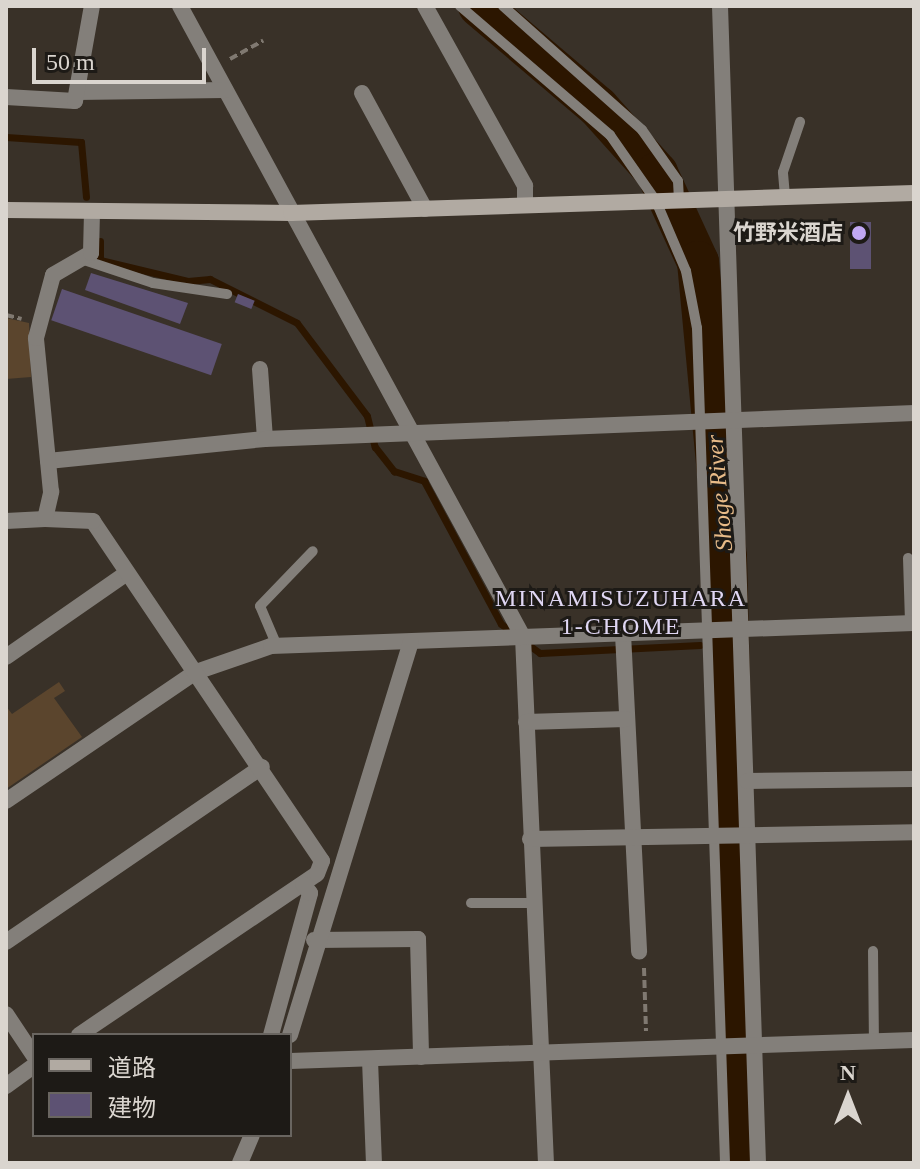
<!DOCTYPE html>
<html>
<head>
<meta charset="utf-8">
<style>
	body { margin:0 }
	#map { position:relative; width:920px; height:1169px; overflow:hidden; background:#393128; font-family:"Times New Roman","Noto Sans JP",serif }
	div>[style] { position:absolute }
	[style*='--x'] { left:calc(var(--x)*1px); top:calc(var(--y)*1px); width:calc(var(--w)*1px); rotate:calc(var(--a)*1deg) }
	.green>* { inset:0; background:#5b452d }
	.stream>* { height:7px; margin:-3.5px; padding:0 3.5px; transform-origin:3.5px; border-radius:3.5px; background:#2c1600 }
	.river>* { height:42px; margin:-21px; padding:0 21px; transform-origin:21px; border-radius:21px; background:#2c1600 }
	.building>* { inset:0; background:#5d5273; transform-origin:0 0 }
	.path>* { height:4px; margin-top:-2px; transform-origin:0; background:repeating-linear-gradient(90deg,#807971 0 8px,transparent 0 12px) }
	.lane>* { height:10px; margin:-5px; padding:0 5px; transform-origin:5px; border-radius:5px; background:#837f7a }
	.street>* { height:16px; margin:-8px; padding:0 8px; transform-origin:8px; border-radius:8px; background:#837f7a }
	.secondary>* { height:16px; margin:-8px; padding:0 8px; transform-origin:8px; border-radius:8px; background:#b1aaa2 }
	.dots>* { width:22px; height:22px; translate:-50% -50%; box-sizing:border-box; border:4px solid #1d1a16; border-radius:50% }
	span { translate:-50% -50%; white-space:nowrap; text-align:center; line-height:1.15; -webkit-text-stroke:6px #1d1a16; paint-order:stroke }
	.poi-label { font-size:22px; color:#dad5cf; font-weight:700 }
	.right { translate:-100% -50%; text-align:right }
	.water-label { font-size:24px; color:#e8bb88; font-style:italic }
	.neighbourhood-label { font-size:24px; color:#e0d7f4; letter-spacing:2px }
	.frame { position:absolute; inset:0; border:8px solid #dad5cf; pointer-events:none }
	.legend { position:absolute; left:32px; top:1033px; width:260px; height:104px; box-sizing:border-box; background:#1d1a16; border:2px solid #696560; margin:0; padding:10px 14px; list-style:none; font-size:24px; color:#dad5cf }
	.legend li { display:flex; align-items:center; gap:16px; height:40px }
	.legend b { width:40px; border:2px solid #696560 }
	.north { position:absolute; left:808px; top:1057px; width:80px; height:80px; -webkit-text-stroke:6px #1d1a16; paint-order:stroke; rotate:0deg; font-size:22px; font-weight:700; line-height:32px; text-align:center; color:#dad5cf }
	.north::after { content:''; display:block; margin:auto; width:28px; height:36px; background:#dad5cf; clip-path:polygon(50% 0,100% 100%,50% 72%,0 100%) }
	.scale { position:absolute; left:32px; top:48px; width:174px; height:36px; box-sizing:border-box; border:4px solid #dad5cf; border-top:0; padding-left:10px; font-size:24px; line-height:28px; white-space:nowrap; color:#dad5cf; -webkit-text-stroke:6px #1d1a16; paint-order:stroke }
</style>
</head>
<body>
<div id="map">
	<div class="green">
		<div style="clip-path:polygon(6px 318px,29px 323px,31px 377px,6px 379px)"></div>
		<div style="clip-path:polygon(59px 682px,65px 691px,54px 698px,82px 737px,6px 789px,6px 706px,12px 714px)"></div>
	</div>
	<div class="stream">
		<div style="--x:6;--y:137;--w:75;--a:3.8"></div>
		<div style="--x:81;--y:142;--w:55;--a:84.8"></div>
		<div style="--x:100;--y:241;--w:19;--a:90"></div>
		<div style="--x:100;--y:260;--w:90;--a:13.4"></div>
		<div style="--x:188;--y:281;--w:22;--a:-5"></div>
		<div style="--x:210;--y:279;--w:97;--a:26.8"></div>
		<div style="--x:297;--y:323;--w:116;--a:53"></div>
		<div style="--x:367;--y:416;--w:32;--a:76"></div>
		<div style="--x:375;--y:447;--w:31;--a:52"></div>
		<div style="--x:394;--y:471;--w:32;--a:18"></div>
		<div style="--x:424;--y:481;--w:162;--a:61.7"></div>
		<div style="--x:501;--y:624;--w:19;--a:36"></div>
		<div style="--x:526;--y:643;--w:17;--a:36"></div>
		<div style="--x:540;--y:653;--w:160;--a:-2.9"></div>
		<div style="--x:714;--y:645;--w:13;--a:4"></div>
	</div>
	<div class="river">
		<div style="--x:479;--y:6;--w:156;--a:40.3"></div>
		<div style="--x:598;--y:107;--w:89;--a:48.2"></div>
		<div style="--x:657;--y:173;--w:98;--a:65.3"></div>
		<div style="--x:698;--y:262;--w:296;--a:84.6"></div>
		<div style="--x:726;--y:557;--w:606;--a:88.58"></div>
	</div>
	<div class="building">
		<div style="left:850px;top:222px;width:21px;height:47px"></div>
		<div style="clip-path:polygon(91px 273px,188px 303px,180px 324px,85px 290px)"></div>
		<div style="left:62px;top:289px;width:169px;height:33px;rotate:19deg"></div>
		<div style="left:238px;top:294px;width:18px;height:9px;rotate:22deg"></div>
	</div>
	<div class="path">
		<div style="--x:230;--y:59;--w:38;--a:-29"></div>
		<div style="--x:6;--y:315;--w:16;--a:14"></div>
		<div style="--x:644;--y:968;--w:63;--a:88.2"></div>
	</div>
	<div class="lane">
		<div style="--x:460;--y:6;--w:198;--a:40.7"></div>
		<div style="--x:610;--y:135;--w:80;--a:55.1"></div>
		<div style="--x:656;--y:201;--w:76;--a:66.8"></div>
		<div style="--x:686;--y:271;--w:58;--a:79.1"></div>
		<div style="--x:697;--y:328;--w:835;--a:88.08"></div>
		<div style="--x:503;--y:6;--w:186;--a:41.7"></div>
		<div style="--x:642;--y:130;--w:62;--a:54.8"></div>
		<div style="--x:678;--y:181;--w:19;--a:87"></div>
		<div style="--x:785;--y:196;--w:24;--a:-95"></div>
		<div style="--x:783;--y:172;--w:53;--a:-71.2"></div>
		<div style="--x:81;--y:259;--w:76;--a:18.4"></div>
		<div style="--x:153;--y:283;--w:75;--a:8.5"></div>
		<div style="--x:908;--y:558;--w:65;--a:88.2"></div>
		<div style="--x:277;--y:646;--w:43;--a:-113"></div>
		<div style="--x:260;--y:606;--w:76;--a:-46.1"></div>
		<div style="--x:471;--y:903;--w:62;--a:0"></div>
		<div style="--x:873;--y:951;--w:91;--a:89.4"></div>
	</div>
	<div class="street">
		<div style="--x:180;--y:6;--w:718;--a:61.47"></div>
		<div style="--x:523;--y:637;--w:527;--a:87.5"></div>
		<div style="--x:425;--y:6;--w:206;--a:60.9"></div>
		<div style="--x:525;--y:186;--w:19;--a:90"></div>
		<div style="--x:720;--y:6;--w:1158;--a:88.12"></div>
		<div style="--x:77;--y:92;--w:148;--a:-0.8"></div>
		<div style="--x:362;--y:93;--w:132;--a:61.5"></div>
		<div style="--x:6;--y:97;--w:69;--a:3.3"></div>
		<div style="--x:75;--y:101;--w:97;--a:-79.9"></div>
		<div style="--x:260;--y:369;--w:70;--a:85.9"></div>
		<div style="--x:48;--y:461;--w:218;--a:-5.8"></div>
		<div style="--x:265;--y:439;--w:650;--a:-2.29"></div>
		<div style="--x:6;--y:521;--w:39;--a:-3"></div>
		<div style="--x:623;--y:634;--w:318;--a:87.1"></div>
		<div style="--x:6;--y:657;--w:147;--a:-34.8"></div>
		<div style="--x:526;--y:722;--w:100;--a:-1.7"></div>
		<div style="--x:747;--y:781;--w:167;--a:-0.7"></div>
		<div style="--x:6;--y:801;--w:230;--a:-34.2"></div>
		<div style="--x:196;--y:672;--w:79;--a:-19.1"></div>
		<div style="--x:271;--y:646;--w:643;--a:-2.05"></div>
		<div style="--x:530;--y:839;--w:384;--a:-1"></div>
		<div style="--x:314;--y:940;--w:104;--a:-0.6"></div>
		<div style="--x:418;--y:939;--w:118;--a:88.5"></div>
		<div style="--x:6;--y:942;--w:310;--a:-34.4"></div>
		<div style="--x:6;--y:1014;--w:50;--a:56.3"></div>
		<div style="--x:79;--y:1035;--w:287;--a:-34.1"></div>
		<div style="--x:317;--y:874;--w:14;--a:-69"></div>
		<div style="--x:322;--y:861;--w:410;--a:-124"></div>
		<div style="--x:93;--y:521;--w:48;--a:-177.6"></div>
		<div style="--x:45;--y:519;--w:28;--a:-77"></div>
		<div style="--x:51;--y:492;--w:155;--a:-95.6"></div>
		<div style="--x:36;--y:338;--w:65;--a:-74.9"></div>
		<div style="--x:53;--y:275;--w:44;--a:-30.1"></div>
		<div style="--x:91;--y:253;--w:42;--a:-88.6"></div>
		<div style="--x:271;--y:1035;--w:147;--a:-74.6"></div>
		<div style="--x:310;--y:893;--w:11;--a:-128"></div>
		<div style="--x:290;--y:1035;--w:411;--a:-72.9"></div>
		<div style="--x:370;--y:1060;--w:103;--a:87.8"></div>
		<div style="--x:290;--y:1061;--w:624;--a:-1.93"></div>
		<div style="--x:6;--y:1086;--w:34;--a:-36"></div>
		<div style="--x:240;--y:1163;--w:30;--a:-67"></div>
	</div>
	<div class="secondary">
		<div style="--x:6;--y:210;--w:285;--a:0.6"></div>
		<div style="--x:291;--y:213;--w:623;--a:-1.84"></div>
	</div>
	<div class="dots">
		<div style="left:859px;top:233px;background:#c1a8f3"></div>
	</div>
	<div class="poi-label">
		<span class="right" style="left:843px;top:233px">竹野米酒店</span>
	</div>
	<div class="water-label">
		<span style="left:720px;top:493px;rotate:-95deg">Shoge River</span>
	</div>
	<div class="neighbourhood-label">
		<span style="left:621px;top:613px">MINAMISUZUHARA<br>1-CHOME</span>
	</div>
	<div class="frame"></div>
	<ul class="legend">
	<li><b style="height:10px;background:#b1aaa2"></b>道路</li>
	<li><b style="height:22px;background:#5d5273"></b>建物</li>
	</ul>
	<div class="north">N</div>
	<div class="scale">50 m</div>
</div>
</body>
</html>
